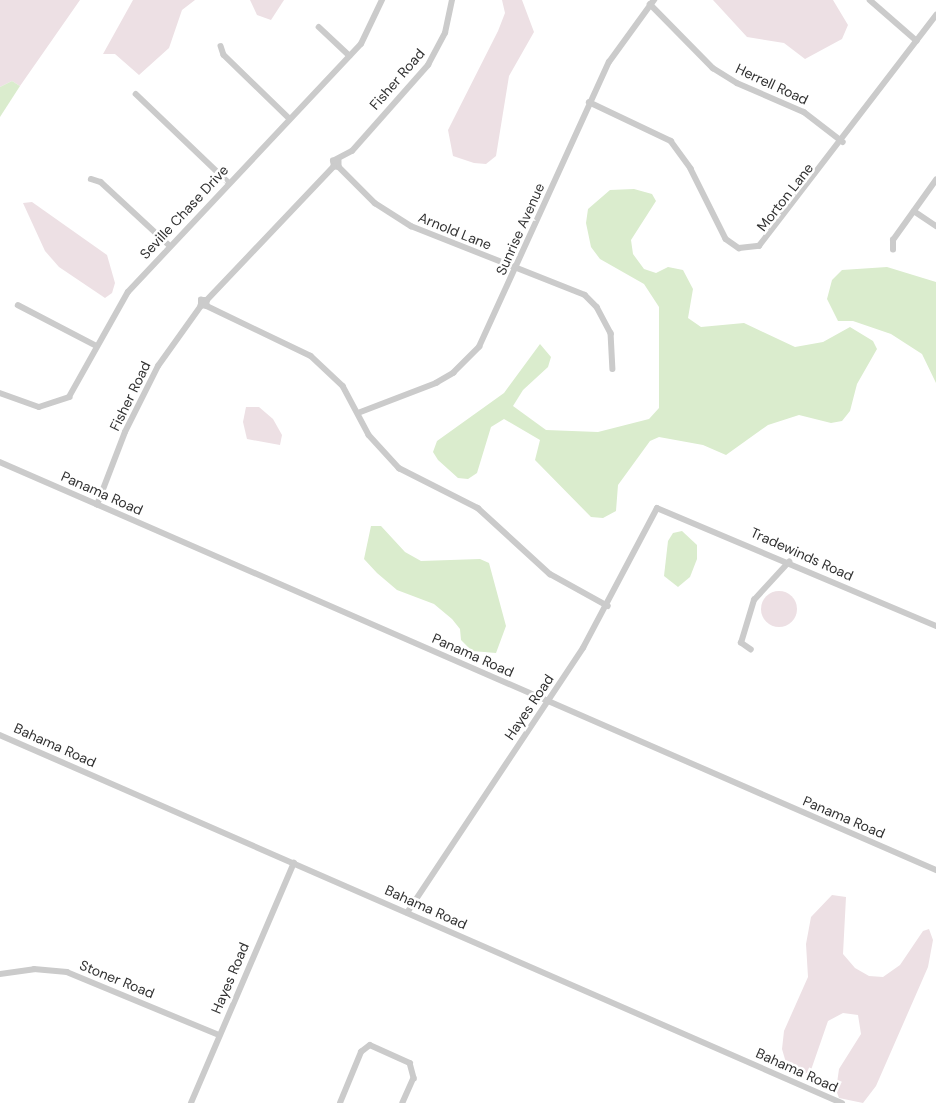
<!DOCTYPE html>
<html>
<head>
<meta charset="utf-8">
<style>
	body { margin:0 }
	#map { position:relative; width:936px; height:1103px; overflow:hidden; background:#fff; font-family:"DM Sans",sans-serif }
	div>[style] { position:absolute }
	[style*='--x'] { left:calc(var(--x)*1px); top:calc(var(--y)*1px); width:calc(var(--w)*1px); rotate:calc(var(--a)*1deg) }
	.green>* { inset:0; background:#ede0e4 }
	.round { border-radius:50% }
	.water>* { inset:0; background:#daeccd }
	.minor>* { height:5.5px; margin:-2.75px; padding:0 2.75px; transform-origin:2.75px; border-radius:2.75px; background:#cbcbcb }
	span { translate:-50% -50%; white-space:nowrap; text-align:center; line-height:1.15; -webkit-text-stroke:5px #fff; paint-order:stroke }
	.street-label { font-size:14px; color:#313131 }
</style>
</head>
<body>
<div id="map">
	<div class="green">
		<div style="clip-path:polygon(0 0,80px 0,20px 86px,12px 81px,0 87px)"></div>
		<div style="clip-path:polygon(133px 0,195px 0,182px 10px,169px 48px,139px 75px,115px 54px,103px 54px)"></div>
		<div style="clip-path:polygon(250px 0,284px 0,271px 20px,257px 15px)"></div>
		<div style="clip-path:polygon(502px 0,522px 0,534px 32px,509px 76px,496px 156px,486px 164px,474px 163px,453px 156px,448px 130px,498px 31px,505px 13px)"></div>
		<div style="clip-path:polygon(713px 0,833px 0,848px 25px,842px 39px,805px 59px,784px 43px,747px 37px)"></div>
		<div style="clip-path:polygon(32px 202px,107px 255px,115px 283px,112px 293px,105px 298px,59px 267px,45px 251px,23px 203px)"></div>
		<div style="clip-path:polygon(246px 407px,259px 407px,273px 419px,282px 435px,280px 445px,247px 439px,243px 422px)"></div>
		<div class="round" style="left:761px;top:591px;width:36px;height:36px"></div>
		<div style="clip-path:polygon(832px 895px,846px 897px,843px 954px,855px 968px,869px 976px,883px 977px,900px 965px,923px 931px,929px 929px,933px 940px,928px 967px,876px 1086px,863px 1103px,839px 1098px,836px 1090px,839px 1069px,861px 1034px,858px 1015px,843px 1013px,828px 1021px,811px 1070px,799px 1078px,789px 1073px,782px 1049px,784px 1031px,808px 977px,806px 944px,811px 917px)"></div>
	</div>
	<div class="water">
		<div style="clip-path:polygon(12px 81px,20px 86px,0 117px,0 87px)"></div>
		<div style="clip-path:polygon(634px 189px,652px 194px,656px 201px,631px 240px,633px 254px,644px 269px,656px 273px,668px 267px,683px 270px,693px 289px,688px 318px,701px 327px,744px 323px,795px 347px,823px 342px,850px 327px,873px 341px,877px 349px,857px 384px,850px 411px,842px 421px,831px 423px,799px 415px,768px 425px,726px 455px,703px 445px,659px 437px,650px 441px,618px 485px,616px 511px,603px 518px,591px 517px,535px 460px,540px 440px,504px 419px,491px 427px,477px 473px,468px 479px,458px 478px,438px 460px,433px 452px,437px 441px,504px 393px,540px 344px,551px 357px,548px 367px,523px 390px,513px 406px,546px 430px,598px 432px,649px 419px,659px 408px,659px 307px,644px 284px,600px 259px,591px 247px,586px 223px,588px 209px,610px 190px)"></div>
		<div style="clip-path:polygon(887px 267px,936px 282px,936px 383px,922px 354px,891px 334px,853px 321px,838px 321px,827px 299px,832px 280px,842px 270px)"></div>
		<div style="clip-path:polygon(371px 526px,381px 526px,405px 552px,421px 561px,480px 559px,489px 563px,506px 626px,496px 653px,472px 651px,461px 640px,460px 629px,452px 619px,434px 604px,397px 590px,377px 573px,364px 559px)"></div>
		<div style="clip-path:polygon(682px 531px,697px 545px,697px 559px,690px 577px,678px 587px,664px 576px,668px 541px,673px 533px)"></div>
	</div>
	<div class="minor">
		<div style="--x:870;--y:0;--w:62;--a:41.1"></div>
		<div style="--x:650;--y:4;--w:90;--a:45.5"></div>
		<div style="--x:713;--y:68;--w:28;--a:32"></div>
		<div style="--x:737;--y:83;--w:73;--a:23.4"></div>
		<div style="--x:804;--y:112;--w:49;--a:37.6"></div>
		<div style="--x:319;--y:27;--w:42;--a:43.1"></div>
		<div style="--x:221;--y:46;--w:9;--a:72"></div>
		<div style="--x:224;--y:55;--w:91;--a:44.1"></div>
		<div style="--x:136;--y:94;--w:129;--a:43.7"></div>
		<div style="--x:589;--y:102;--w:91;--a:25.4"></div>
		<div style="--x:671;--y:141;--w:34;--a:54"></div>
		<div style="--x:691;--y:169;--w:78;--a:63.4"></div>
		<div style="--x:726;--y:239;--w:16;--a:35"></div>
		<div style="--x:739;--y:248;--w:20;--a:-6"></div>
		<div style="--x:759;--y:246;--w:291;--a:-52.5"></div>
		<div style="--x:339;--y:161;--w:6;--a:90"></div>
		<div style="--x:339;--y:167;--w:5;--a:180"></div>
		<div style="--x:334;--y:167;--w:6;--a:-99"></div>
		<div style="--x:333;--y:161;--w:21;--a:-28"></div>
		<div style="--x:352;--y:151;--w:115;--a:-48.5"></div>
		<div style="--x:428;--y:65;--w:36;--a:-62"></div>
		<div style="--x:445;--y:33;--w:34;--a:-78"></div>
		<div style="--x:339;--y:167;--w:51;--a:45"></div>
		<div style="--x:375;--y:203;--w:43;--a:32.6"></div>
		<div style="--x:411;--y:226;--w:187;--a:21.6"></div>
		<div style="--x:585;--y:295;--w:17;--a:45"></div>
		<div style="--x:597;--y:307;--w:30;--a:62"></div>
		<div style="--x:611;--y:333;--w:36;--a:87"></div>
		<div style="--x:91;--y:179;--w:10;--a:17"></div>
		<div style="--x:101;--y:182;--w:94;--a:42.8"></div>
		<div style="--x:914;--y:211;--w:27;--a:34"></div>
		<div style="--x:893;--y:250;--w:10;--a:-90"></div>
		<div style="--x:893;--y:240;--w:74;--a:-54.4"></div>
		<div style="--x:207;--y:300;--w:183;--a:-46.5"></div>
		<div style="--x:18;--y:305;--w:87;--a:27.5"></div>
		<div style="--x:207;--y:306;--w:115;--a:25.7"></div>
		<div style="--x:311;--y:356;--w:44;--a:43.2"></div>
		<div style="--x:343;--y:386;--w:55;--a:62"></div>
		<div style="--x:369;--y:435;--w:45;--a:47.7"></div>
		<div style="--x:399;--y:468;--w:89;--a:26.9"></div>
		<div style="--x:478;--y:508;--w:98;--a:42.5"></div>
		<div style="--x:550;--y:574;--w:66;--a:28.9"></div>
		<div style="--x:0;--y:393;--w:41;--a:19.7"></div>
		<div style="--x:39;--y:407;--w:32;--a:-18"></div>
		<div style="--x:69;--y:397;--w:120;--a:-60.7"></div>
		<div style="--x:128;--y:292;--w:340;--a:-46.8"></div>
		<div style="--x:361;--y:44;--w:49;--a:-64.5"></div>
		<div style="--x:358;--y:413;--w:84;--a:-21"></div>
		<div style="--x:436;--y:383;--w:20;--a:-30"></div>
		<div style="--x:453;--y:373;--w:37;--a:-45"></div>
		<div style="--x:479;--y:347;--w:313;--a:-65.5"></div>
		<div style="--x:609;--y:62;--w:77;--a:-54"></div>
		<div style="--x:0;--y:462;--w:1021;--a:23.55"></div>
		<div style="--x:97;--y:505;--w:78;--a:-69"></div>
		<div style="--x:125;--y:432;--w:74;--a:-63.4"></div>
		<div style="--x:158;--y:366;--w:74;--a:-54.4"></div>
		<div style="--x:201;--y:306;--w:6;--a:-90"></div>
		<div style="--x:201;--y:300;--w:6;--a:0"></div>
		<div style="--x:207;--y:300;--w:6;--a:90"></div>
		<div style="--x:207;--y:306;--w:6;--a:180"></div>
		<div style="--x:751;--y:650;--w:12;--a:-145"></div>
		<div style="--x:741;--y:643;--w:45;--a:-73.2"></div>
		<div style="--x:754;--y:600;--w:52;--a:-47.4"></div>
		<div style="--x:0;--y:735;--w:919;--a:23.61"></div>
		<div style="--x:407;--y:913;--w:318;--a:-56.4"></div>
		<div style="--x:583;--y:648;--w:158;--a:-62.1"></div>
		<div style="--x:657;--y:508;--w:303;--a:22.9"></div>
		<div style="--x:0;--y:974;--w:34;--a:-8"></div>
		<div style="--x:34;--y:969;--w:33;--a:5"></div>
		<div style="--x:67;--y:972;--w:165;--a:22.5"></div>
		<div style="--x:191;--y:1103;--w:261;--a:-66.8"></div>
		<div style="--x:340;--y:1103;--w:55;--a:-67.6"></div>
		<div style="--x:361;--y:1052;--w:11;--a:-38"></div>
		<div style="--x:370;--y:1045;--w:44;--a:24.2"></div>
		<div style="--x:410;--y:1063;--w:16;--a:75"></div>
		<div style="--x:414;--y:1078;--w:27;--a:114"></div>
	</div>
	<div class="street-label">
		<span style="left:397px;top:79px;rotate:-49deg">Fisher Road</span>
		<span style="left:772px;top:84px;rotate:25deg">Herrell Road</span>
		<span style="left:785px;top:197px;rotate:-52deg">Morton Lane</span>
		<span style="left:184px;top:212px;rotate:-47deg">Seville Chase Drive</span>
		<span style="left:520px;top:229px;rotate:-66deg">Sunrise Avenue</span>
		<span style="left:455px;top:231px;rotate:22deg">Arnold Lane</span>
		<span style="left:130px;top:396px;rotate:-64deg">Fisher Road</span>
		<span style="left:102px;top:493px;rotate:24deg">Panama Road</span>
		<span style="left:802px;top:554px;rotate:24deg">Tradewinds Road</span>
		<span style="left:473px;top:655px;rotate:24deg">Panama Road</span>
		<span style="left:529px;top:707px;rotate:-56deg">Hayes Road</span>
		<span style="left:55px;top:745px;rotate:24deg">Bahama Road</span>
		<span style="left:844px;top:817px;rotate:23deg">Panama Road</span>
		<span style="left:426px;top:907px;rotate:24deg">Bahama Road</span>
		<span style="left:230px;top:978px;rotate:-67deg">Hayes Road</span>
		<span style="left:117px;top:979px;rotate:22deg">Stoner Road</span>
		<span style="left:797px;top:1070px;rotate:24deg">Bahama Road</span>
	</div>
</div>
</body>
</html>
